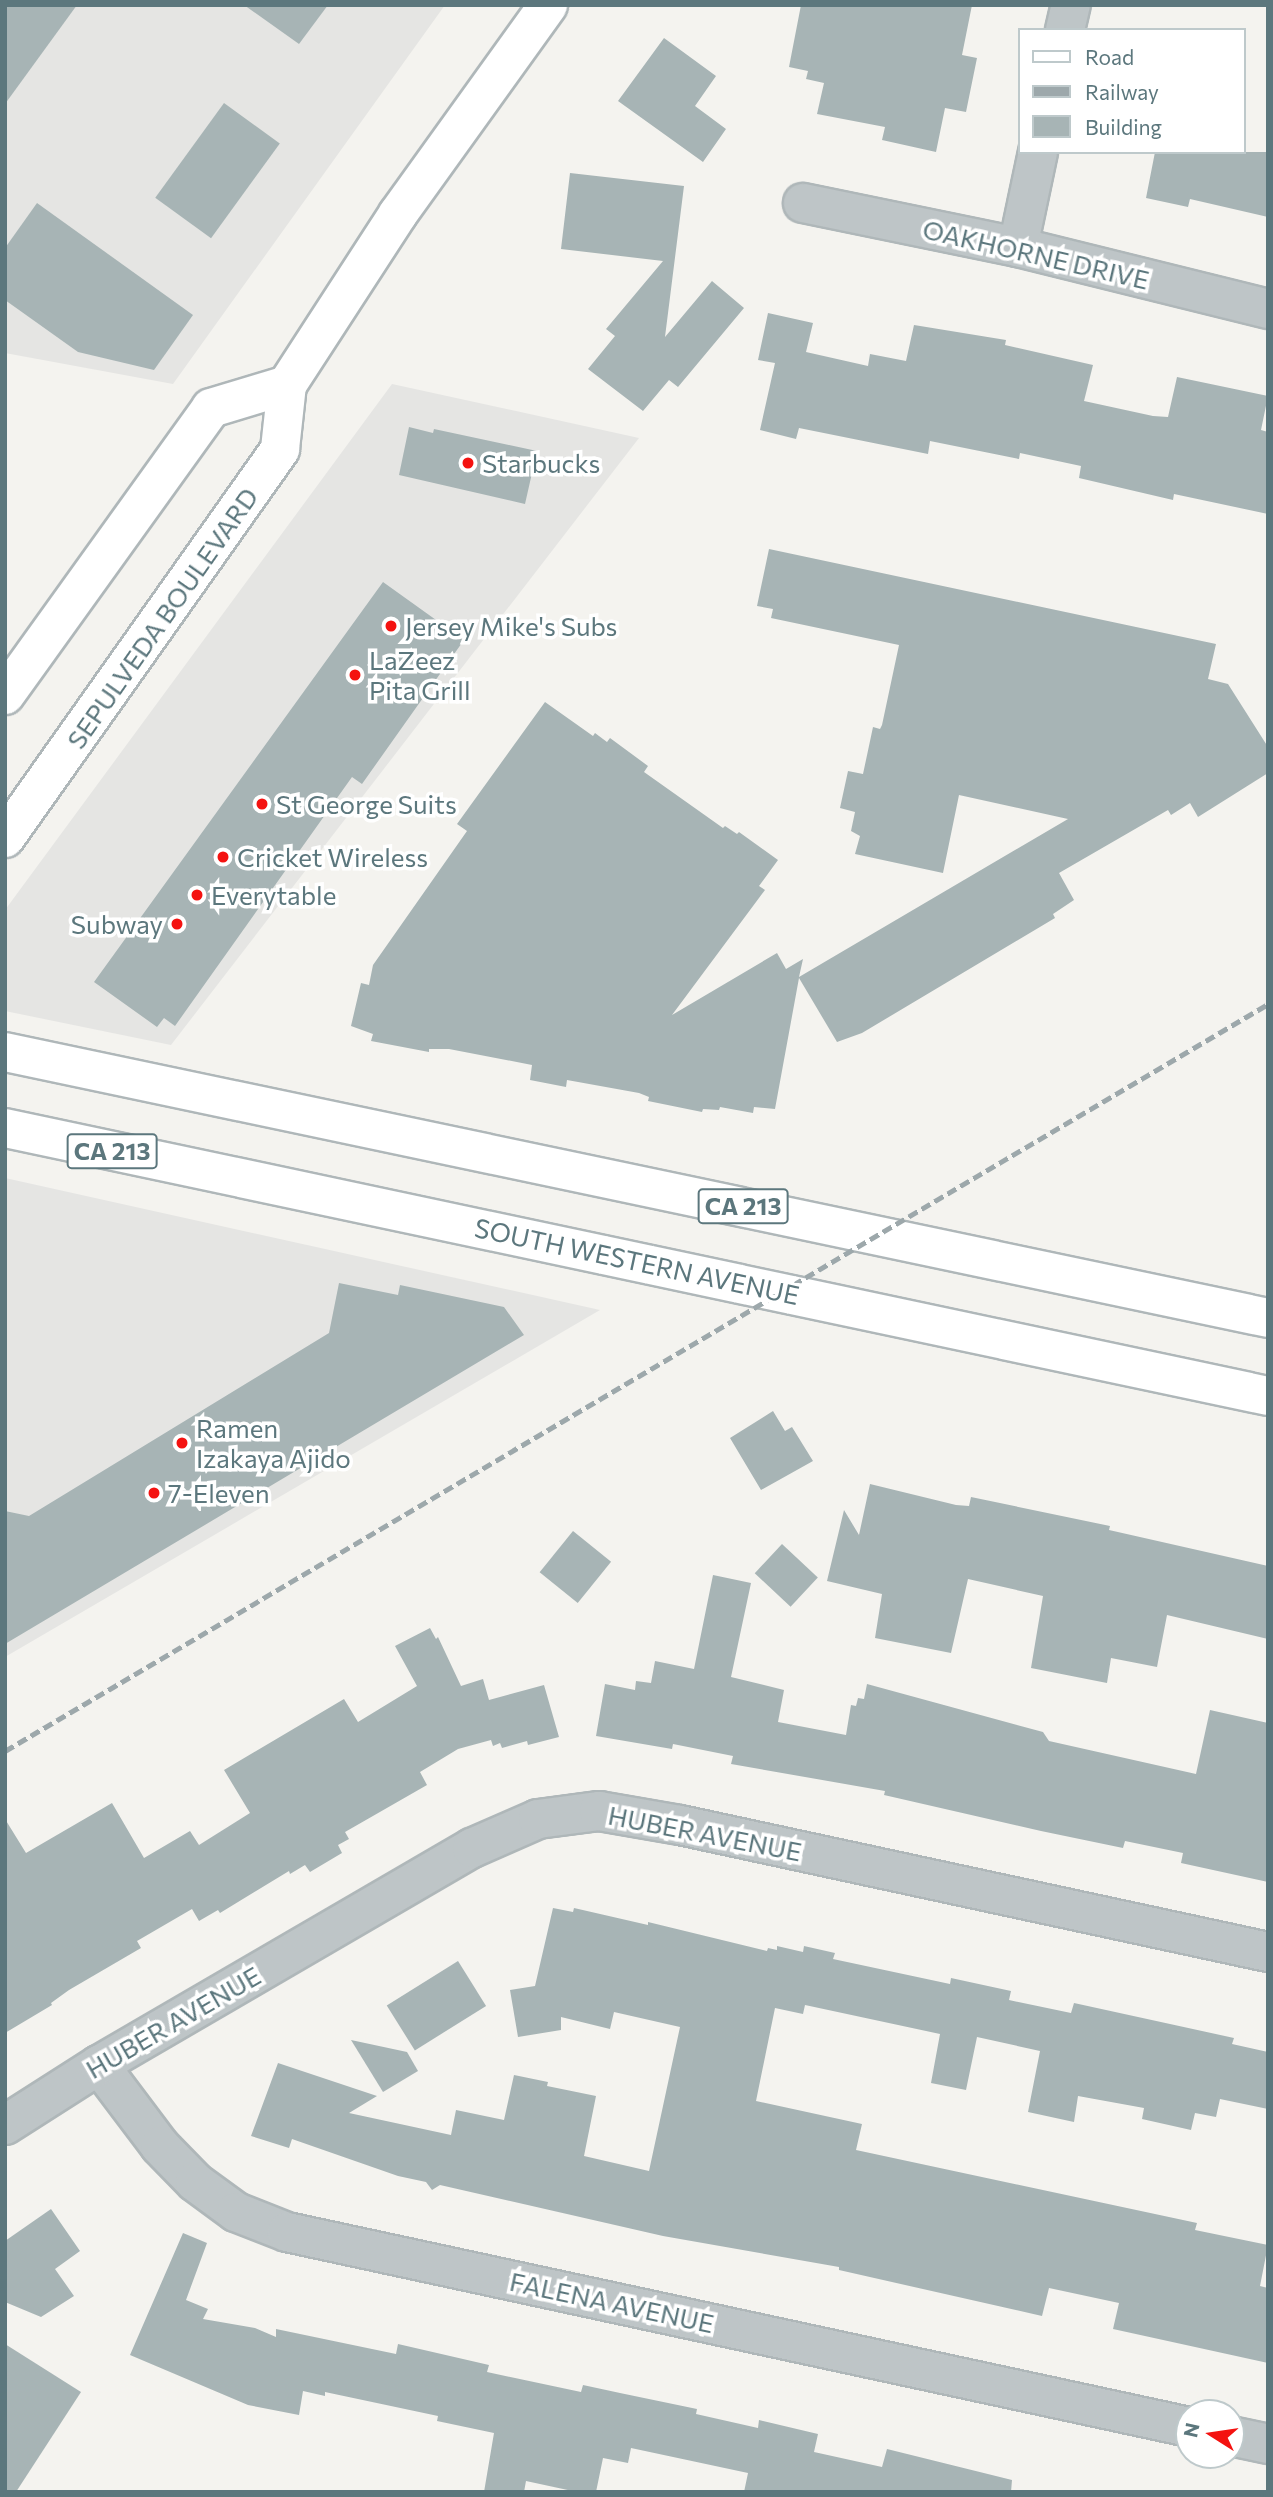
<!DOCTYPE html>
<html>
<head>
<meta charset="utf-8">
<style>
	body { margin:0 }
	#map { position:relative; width:1273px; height:2497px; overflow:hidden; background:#f4f3ef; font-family:Commissioner,sans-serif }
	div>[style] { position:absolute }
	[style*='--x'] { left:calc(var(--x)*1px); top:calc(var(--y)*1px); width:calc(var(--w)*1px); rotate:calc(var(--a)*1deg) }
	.built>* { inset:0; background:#e5e5e3 }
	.building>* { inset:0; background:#a7b4b5; transform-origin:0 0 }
	.roads { filter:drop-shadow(2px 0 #afb7b9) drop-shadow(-2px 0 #afb7b9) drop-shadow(0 2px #afb7b9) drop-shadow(0 -2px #afb7b9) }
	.minor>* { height:38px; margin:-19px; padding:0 19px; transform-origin:19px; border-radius:19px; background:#bec5c7 }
	.primary>* { height:38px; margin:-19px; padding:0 19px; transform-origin:19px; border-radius:19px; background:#fff }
	.rail>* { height:5px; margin-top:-2.5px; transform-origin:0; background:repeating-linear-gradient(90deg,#9da8ab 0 10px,transparent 0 15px) }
	.dots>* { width:19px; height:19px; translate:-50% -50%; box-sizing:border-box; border:4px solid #fff; border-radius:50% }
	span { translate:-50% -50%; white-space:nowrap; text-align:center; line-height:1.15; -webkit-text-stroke:7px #fff; paint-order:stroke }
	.shield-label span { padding:2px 5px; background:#fff; border:2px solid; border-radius:5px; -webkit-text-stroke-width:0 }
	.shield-label { font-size:24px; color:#5c777d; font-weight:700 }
	.street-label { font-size:26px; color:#5c777d }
	.poi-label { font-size:26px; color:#5c777d }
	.left { translate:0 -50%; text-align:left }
	.right { translate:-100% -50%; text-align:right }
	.frame { position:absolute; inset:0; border:7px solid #5c777d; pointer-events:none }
	.legend { position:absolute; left:1018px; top:28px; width:228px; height:126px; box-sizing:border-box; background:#fff; border:2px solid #bec9cb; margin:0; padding:9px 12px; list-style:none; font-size:21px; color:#5c777d }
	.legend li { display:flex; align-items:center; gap:14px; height:35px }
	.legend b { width:35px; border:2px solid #bec9cb }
	.north { position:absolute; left:1175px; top:2399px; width:70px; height:70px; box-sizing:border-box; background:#fff; border:2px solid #bec9cb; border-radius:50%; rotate:282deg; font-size:19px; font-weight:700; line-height:28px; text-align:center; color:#5c777d }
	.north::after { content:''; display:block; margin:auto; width:24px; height:32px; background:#f41210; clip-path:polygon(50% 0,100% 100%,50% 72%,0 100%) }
</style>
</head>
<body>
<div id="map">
	<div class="built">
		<div style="clip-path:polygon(5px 5px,445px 5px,173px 384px,5px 353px)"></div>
		<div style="clip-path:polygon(392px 384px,639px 438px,171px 1045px,5px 1011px,5px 910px)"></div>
		<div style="clip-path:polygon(5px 1178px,600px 1310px,5px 1657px)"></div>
	</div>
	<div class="building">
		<div style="clip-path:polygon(5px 5px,77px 5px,5px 104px)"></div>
		<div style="clip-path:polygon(244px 5px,328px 5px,299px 44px)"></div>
		<div style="clip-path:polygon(801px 5px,972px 5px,962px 55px,977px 58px,966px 112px,945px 108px,936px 152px,882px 140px,885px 127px,817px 114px,824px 83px,806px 79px,808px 71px,789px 67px)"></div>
		<div style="clip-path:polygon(664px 38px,716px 76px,695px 106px,726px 129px,703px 162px,618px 101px)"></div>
		<div style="left:224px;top:103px;width:69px;height:117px;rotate:36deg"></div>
		<div style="clip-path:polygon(1155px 152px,1268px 152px,1268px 217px,1190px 199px,1188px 207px,1146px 198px)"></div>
		<div style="clip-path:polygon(570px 173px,684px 186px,665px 337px,712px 281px,744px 308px,678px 387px,669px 380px,643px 411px,588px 369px,615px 336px,606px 329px,663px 261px,561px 249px)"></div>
		<div style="clip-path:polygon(37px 203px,193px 315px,154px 370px,78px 352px,5px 300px,5px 248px)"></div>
		<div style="clip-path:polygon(768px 313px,813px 323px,806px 352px,868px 366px,870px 354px,906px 361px,914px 325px,1006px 340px,1005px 345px,1093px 365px,1084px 401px,1153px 416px,1168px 417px,1177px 377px,1268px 396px,1261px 430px,1268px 432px,1268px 514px,1174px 494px,1173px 500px,1079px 478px,1081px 466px,1020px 453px,1019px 459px,930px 441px,928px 454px,799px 428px,796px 439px,760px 430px,775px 363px,758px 360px)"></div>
		<div style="clip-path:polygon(409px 427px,433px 433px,434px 429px,537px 451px,525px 504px,399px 475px)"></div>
		<div style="clip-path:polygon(769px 549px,1216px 644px,1208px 679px,1228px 684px,1268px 747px,1268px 773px,1198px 817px,1190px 803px,1171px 815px,1168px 810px,1059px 873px,1074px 900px,1053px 914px,1055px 918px,862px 1033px,837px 1042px,799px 978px,775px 1109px,754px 1107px,753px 1113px,720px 1107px,719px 1110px,703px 1109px,702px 1112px,648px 1101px,649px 1097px,639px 1093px,567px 1080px,566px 1087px,530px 1080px,532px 1065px,449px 1049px,429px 1049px,429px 1052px,371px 1041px,373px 1034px,351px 1026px,361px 983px,369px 985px,373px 965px,467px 831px,457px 824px,545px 702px,593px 736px,595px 733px,607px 742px,610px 738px,648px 766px,644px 772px,723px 828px,725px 826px,737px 834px,739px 832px,778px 860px,759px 886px,765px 890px,672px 1015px,777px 953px,786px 969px,803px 959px,799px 977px,1068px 819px,959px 795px,943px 873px,855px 854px,860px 836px,851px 831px,855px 812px,840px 808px,848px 771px,863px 774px,873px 727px,880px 729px,882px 725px,899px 645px,771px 618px,773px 609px,757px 606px)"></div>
		<div style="clip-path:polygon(383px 582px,464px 640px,362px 784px,352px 777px,175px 1026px,164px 1018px,157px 1027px,94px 982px)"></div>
		<div style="clip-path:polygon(339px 1283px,398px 1295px,400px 1285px,504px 1307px,524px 1335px,5px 1644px,5px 1511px,29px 1516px,329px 1333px)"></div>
		<div style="clip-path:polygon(773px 1411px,785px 1431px,792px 1427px,813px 1461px,761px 1490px,730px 1438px)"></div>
		<div style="clip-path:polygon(870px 1484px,956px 1505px,969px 1506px,971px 1497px,1110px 1526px,1109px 1530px,1268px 1566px,1268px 1639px,1167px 1615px,1157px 1667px,1111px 1658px,1107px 1683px,1031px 1668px,1043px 1596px,968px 1579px,951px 1653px,875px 1638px,882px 1594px,827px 1581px,844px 1510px,859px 1535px)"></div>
		<div style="left:573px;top:1531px;width:49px;height:53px;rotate:39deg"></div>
		<div style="left:782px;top:1544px;width:49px;height:40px;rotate:43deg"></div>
		<div style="clip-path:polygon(713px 1575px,751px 1583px,731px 1677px,784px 1690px,778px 1722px,846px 1735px,851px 1705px,856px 1706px,858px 1698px,864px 1699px,867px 1684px,1043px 1732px,1049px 1741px,1196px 1774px,1210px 1710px,1268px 1723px,1268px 1882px,1181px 1863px,1183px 1853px,1125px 1841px,1123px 1848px,1041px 1831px,884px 1795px,885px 1791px,731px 1764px,733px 1756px,673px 1744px,672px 1749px,596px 1736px,605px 1684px,635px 1690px,636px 1681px,651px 1683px,655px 1661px,694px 1669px)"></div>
		<div style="clip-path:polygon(430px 1628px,436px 1639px,438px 1637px,461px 1686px,483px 1679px,489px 1700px,544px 1685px,559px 1737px,528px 1745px,527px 1741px,502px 1748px,500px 1743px,493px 1746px,491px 1740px,458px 1749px,420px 1772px,427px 1785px,345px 1832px,349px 1839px,338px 1845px,342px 1853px,310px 1872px,305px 1865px,290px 1874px,289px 1871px,220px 1913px,218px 1910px,199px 1921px,192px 1909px,137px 1941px,141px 1948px,69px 1990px,51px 2003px,52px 2005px,5px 2033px,5px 1819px,26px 1853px,112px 1803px,144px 1858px,190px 1831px,199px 1845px,250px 1813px,224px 1770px,344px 1699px,358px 1722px,417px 1686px,395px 1646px)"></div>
		<div style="clip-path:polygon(553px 1908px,573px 1912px,574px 1908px,648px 1925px,648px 1922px,767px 1951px,768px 1948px,777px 1950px,777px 1946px,803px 1952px,804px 1946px,835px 1953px,833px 1959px,950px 1984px,951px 1978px,1011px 1991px,1009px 2000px,1071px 2013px,1074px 2003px,1234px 2038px,1232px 2044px,1268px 2052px,1268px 2109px,1220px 2099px,1216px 2117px,1195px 2113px,1191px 2130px,1142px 2119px,1144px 2108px,1078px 2096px,1074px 2122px,1028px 2112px,1040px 2051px,977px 2037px,966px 2090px,931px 2083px,940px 2034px,805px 2005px,803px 2014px,775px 2008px,756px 2101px,862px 2124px,856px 2150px,1197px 2223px,1195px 2230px,1268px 2245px,1260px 2286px,1268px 2288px,1268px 2363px,1113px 2329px,1119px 2303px,1049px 2288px,1042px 2316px,839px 2270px,839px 2267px,663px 2236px,440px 2185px,432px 2190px,426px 2182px,398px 2176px,292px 2139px,289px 2148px,251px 2136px,278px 2063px,377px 2096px,349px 2113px,451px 2135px,456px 2110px,504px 2120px,514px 2075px,548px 2082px,547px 2086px,596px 2096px,584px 2156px,649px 2171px,680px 2027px,614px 2012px,610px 2029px,561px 2017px,561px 2030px,518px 2037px,510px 1990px,535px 1986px)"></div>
		<div style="left:458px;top:1961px;width:53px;height:84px;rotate:58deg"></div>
		<div style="clip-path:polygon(351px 2040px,407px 2052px,418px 2071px,383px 2092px)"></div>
		<div style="clip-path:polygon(51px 2209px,80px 2251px,55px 2269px,74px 2296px,41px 2317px,5px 2302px,5px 2241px)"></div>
		<div style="clip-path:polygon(183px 2233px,207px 2243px,186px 2300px,208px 2309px,203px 2319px,255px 2328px,276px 2337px,276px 2329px,396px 2354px,398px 2344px,489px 2365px,487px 2372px,581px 2392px,583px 2385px,620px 2393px,697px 2409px,696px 2414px,758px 2428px,759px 2420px,818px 2434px,814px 2452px,882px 2467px,887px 2449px,1012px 2480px,1011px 2492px,744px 2492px,748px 2473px,631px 2448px,628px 2463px,603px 2458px,596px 2492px,577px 2492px,526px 2481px,524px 2492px,484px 2492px,494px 2433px,437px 2421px,438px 2416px,325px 2392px,325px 2396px,303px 2391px,299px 2415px,248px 2405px,130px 2355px)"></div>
		<div style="clip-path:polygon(5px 2344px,81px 2392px,16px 2492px,5px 2492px)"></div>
	</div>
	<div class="roads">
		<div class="minor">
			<div style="--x:1065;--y:30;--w:26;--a:-77"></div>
			<div style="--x:803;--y:203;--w:219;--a:11.6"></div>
			<div style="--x:1018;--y:247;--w:258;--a:13.9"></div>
			<div style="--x:1018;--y:247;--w:97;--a:-78.1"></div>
			<div style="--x:99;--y:2065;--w:101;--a:53"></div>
			<div style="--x:160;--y:2146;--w:50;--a:45.8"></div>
			<div style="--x:195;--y:2182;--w:51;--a:36.2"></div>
			<div style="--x:236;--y:2212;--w:55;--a:21.4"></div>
			<div style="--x:287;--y:2232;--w:923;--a:12.2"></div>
			<div style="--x:5;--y:2125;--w:112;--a:-32.6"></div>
			<div style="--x:99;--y:2065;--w:432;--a:-30.2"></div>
			<div style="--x:472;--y:1848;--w:72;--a:-23.7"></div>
			<div style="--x:538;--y:1819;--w:62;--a:-7.5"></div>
			<div style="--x:599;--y:1811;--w:82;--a:9.8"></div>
			<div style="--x:680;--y:1825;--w:602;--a:12.19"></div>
			<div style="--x:1231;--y:2436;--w:38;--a:12"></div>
		</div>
		<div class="primary">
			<div style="--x:5;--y:695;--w:353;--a:-54.3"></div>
			<div style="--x:211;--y:408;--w:79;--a:-16.8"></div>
			<div style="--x:5;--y:838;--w:476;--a:-54.7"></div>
			<div style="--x:280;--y:449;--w:64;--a:-83.8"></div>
			<div style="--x:287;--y:385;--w:204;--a:-57"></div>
			<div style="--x:398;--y:214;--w:257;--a:-54.3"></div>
			<div style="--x:5;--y:1052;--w:1291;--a:11.89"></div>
			<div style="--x:5;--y:1128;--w:1291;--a:11.98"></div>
		</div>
	</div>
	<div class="rail">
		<div style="--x:5;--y:1751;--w:1467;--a:-30.6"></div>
	</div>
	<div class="dots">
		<div style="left:468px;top:463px;background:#f41210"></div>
		<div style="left:391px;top:626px;background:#f41210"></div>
		<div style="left:355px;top:675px;background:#f41210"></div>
		<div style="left:262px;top:804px;background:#f41210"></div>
		<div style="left:223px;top:857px;background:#f41210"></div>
		<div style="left:197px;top:895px;background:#f41210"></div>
		<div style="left:177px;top:924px;background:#f41210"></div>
		<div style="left:182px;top:1443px;background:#f41210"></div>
		<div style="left:154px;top:1493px;background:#f41210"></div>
	</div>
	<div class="shield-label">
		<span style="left:112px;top:1151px">CA 213</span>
		<span style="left:743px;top:1206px">CA 213</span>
	</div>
	<div class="street-label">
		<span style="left:1036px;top:254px;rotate:13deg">OAKHORNE DRIVE</span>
		<span style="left:162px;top:618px;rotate:-55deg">SEPULVEDA BOULEVARD</span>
		<span style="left:637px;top:1261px;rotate:12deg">SOUTH WESTERN AVENUE</span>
		<span style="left:705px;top:1833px;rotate:11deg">HUBER AVENUE</span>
		<span style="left:173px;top:2022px;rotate:-30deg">HUBER AVENUE</span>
		<span style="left:612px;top:2302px;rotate:12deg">FALENA AVENUE</span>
	</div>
	<div class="poi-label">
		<span class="left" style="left:482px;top:463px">Starbucks</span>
		<span class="left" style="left:405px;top:626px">Jersey Mike's Subs</span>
		<span class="left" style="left:369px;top:675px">LaZeez<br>Pita Grill</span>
		<span class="left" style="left:276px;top:804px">St George Suits</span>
		<span class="left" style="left:237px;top:857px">Cricket Wireless</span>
		<span class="left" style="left:211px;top:895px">Everytable</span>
		<span class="right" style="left:163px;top:924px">Subway</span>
		<span class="left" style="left:196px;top:1443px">Ramen<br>Izakaya Ajido</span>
		<span class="left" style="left:168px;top:1493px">7-Eleven</span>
	</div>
	<div class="frame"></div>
	<ul class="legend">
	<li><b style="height:9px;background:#fff"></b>Road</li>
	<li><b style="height:9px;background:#9da8ab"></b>Railway</li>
	<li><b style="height:19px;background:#a7b4b5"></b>Building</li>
	</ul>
	<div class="north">N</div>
</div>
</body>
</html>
